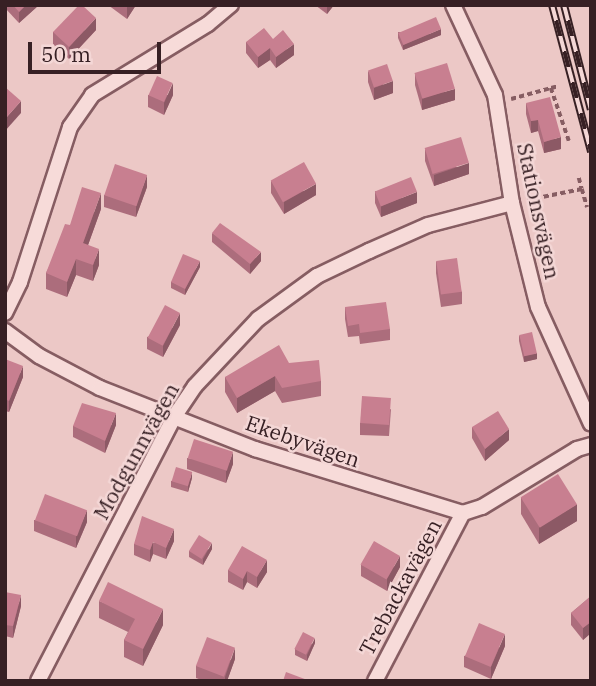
<!DOCTYPE html>
<html>
<head>
<meta charset="utf-8">
<style>
	body { margin:0 }
	#map { position:relative; width:596px; height:686px; overflow:hidden; background:#ecc8c6; font-family:"IBM Plex Serif",serif }
	div>[style] { position:absolute }
	[style*='--x'] { left:calc(var(--x)*1px); top:calc(var(--y)*1px); width:calc(var(--w)*1px); rotate:calc(var(--a)*1deg) }
	.path>* { height:3.5px; margin-top:-1.75px; transform-origin:0; background:repeating-linear-gradient(90deg,#865d62 0 5px,transparent 0 8.5px) }
	.roads { filter:drop-shadow(2px 0 #865d62) drop-shadow(-2px 0 #865d62) drop-shadow(0 2px #865d62) drop-shadow(0 -2px #865d62) }
	.street>* { height:14px; margin:-7px; padding:0 7px; transform-origin:7px; border-radius:7px; background:#f7dbd9 }
	.rail>* { height:8px; margin-top:-4px; transform-origin:0; background:repeating-linear-gradient(90deg,#f4d7d6 0 16px,#372024 0 32px); box-sizing:border-box; border-block:2px solid #372024 }
	.wall>* { inset:0; background:#ac6d7c }
	.shaded-wall>* { inset:0; background:#8c5965 }
	.building>* { inset:0; background:#c87f90; transform-origin:0 0 }
	span { translate:-50% -50%; white-space:nowrap; text-align:center; line-height:1.15; -webkit-text-stroke:5px #f4d7d6; paint-order:stroke }
	.street-label { font-size:21px; color:#372024 }
	.frame { position:absolute; inset:0; border:7px solid #372024; pointer-events:none }
	.scale { position:absolute; left:28px; top:42px; width:133px; height:32px; box-sizing:border-box; border:4px solid #372024; border-top:0; padding-left:9px; font-size:21px; line-height:24px; white-space:nowrap; color:#372024; -webkit-text-stroke:5px #f4d7d6; paint-order:stroke }
</style>
</head>
<body>
<div id="map">
	<div class="path">
		<div style="--x:551;--y:88;--w:8;--a:-14"></div>
		<div style="--x:511;--y:99;--w:41;--a:-15.4"></div>
		<div style="--x:551;--y:88;--w:56;--a:71.2"></div>
		<div style="--x:579;--y:178;--w:11;--a:75"></div>
		<div style="--x:527;--y:200;--w:56;--a:-11.3"></div>
		<div style="--x:582;--y:189;--w:19;--a:74"></div>
	</div>
	<div class="roads">
		<div class="street">
			<div style="--x:453;--y:5;--w:99;--a:65"></div>
			<div style="--x:495;--y:95;--w:109;--a:81.1"></div>
			<div style="--x:512;--y:203;--w:107;--a:76"></div>
			<div style="--x:538;--y:307;--w:128;--a:65.6"></div>
			<div style="--x:5;--y:313;--w:34;--a:-64"></div>
			<div style="--x:20;--y:282;--w:163;--a:-72.1"></div>
			<div style="--x:70;--y:127;--w:39;--a:-55"></div>
			<div style="--x:92;--y:95;--w:136;--a:-31.5"></div>
			<div style="--x:208;--y:24;--w:30;--a:-40"></div>
			<div style="--x:5;--y:331;--w:42;--a:36.3"></div>
			<div style="--x:39;--y:356;--w:69;--a:27.7"></div>
			<div style="--x:100;--y:388;--w:167;--a:21.5"></div>
			<div style="--x:255;--y:449;--w:218;--a:17.1"></div>
			<div style="--x:463;--y:513;--w:20;--a:-18"></div>
			<div style="--x:482;--y:507;--w:111;--a:-31.4"></div>
			<div style="--x:577;--y:449;--w:15;--a:-16"></div>
			<div style="--x:38;--y:681;--w:297;--a:-62.7"></div>
			<div style="--x:174;--y:417;--w:37;--a:-56"></div>
			<div style="--x:195;--y:386;--w:92;--a:-46.8"></div>
			<div style="--x:258;--y:319;--w:73;--a:-36.1"></div>
			<div style="--x:317;--y:276;--w:58;--a:-25.7"></div>
			<div style="--x:369;--y:251;--w:64;--a:-23.8"></div>
			<div style="--x:428;--y:225;--w:87;--a:-14.7"></div>
			<div style="--x:375;--y:681;--w:190;--a:-62.4"></div>
		</div>
	</div>
	<div class="rail">
		<div style="--x:552;--y:5;--w:152;--a:75.1"></div>
		<div style="--x:564;--y:5;--w:108;--a:75.6"></div>
	</div>
	<div class="wall">
		<div style="clip-path:polygon(5px 5px,39px 5px,19px 23px,5px 8px)"></div>
		<div style="clip-path:polygon(108px 5px,136px 5px,127px 19px)"></div>
		<div style="clip-path:polygon(315px 5px,334px 5px,327px 14px)"></div>
		<div style="clip-path:polygon(96px 30px,69px 59px,53px 44px,53px 32px)"></div>
		<div style="clip-path:polygon(398px 32px,441px 35px,403px 50px,398px 38px)"></div>
		<div style="clip-path:polygon(273px 39px,294px 55px,276px 68px,270px 60px,258px 68px,246px 53px,246px 42px)"></div>
		<div style="clip-path:polygon(368px 71px,393px 93px,374px 100px,368px 82px)"></div>
		<div style="clip-path:polygon(415px 74px,455px 100px,422px 110px,415px 85px)"></div>
		<div style="clip-path:polygon(148px 95px,173px 95px,164px 115px,148px 107px)"></div>
		<div style="clip-path:polygon(526px 103px,561px 149px,544px 153px,538px 131px,531px 133px,526px 114px)"></div>
		<div style="clip-path:polygon(425px 149px,469px 174px,434px 186px,425px 161px)"></div>
		<div style="clip-path:polygon(271px 181px,316px 195px,284px 214px,271px 193px)"></div>
		<div style="clip-path:polygon(147px 187px,136px 217px,104px 207px,104px 195px)"></div>
		<div style="clip-path:polygon(375px 191px,417px 203px,381px 217px,375px 203px)"></div>
		<div style="clip-path:polygon(101px 209px,88px 245px,99px 265px,93px 281px,76px 275px,67px 297px,46px 289px,46px 273px,70px 225px)"></div>
		<div style="clip-path:polygon(212px 233px,261px 261px,250px 274px,212px 242px)"></div>
		<div style="clip-path:polygon(436px 261px,462px 292px,462px 304px,441px 307px,436px 273px)"></div>
		<div style="clip-path:polygon(200px 267px,185px 295px,171px 288px,171px 282px)"></div>
		<div style="clip-path:polygon(345px 307px,390px 329px,390px 340px,360px 344px,359px 336px,348px 337px,345px 319px)"></div>
		<div style="clip-path:polygon(180px 325px,163px 357px,147px 349px,147px 337px)"></div>
		<div style="clip-path:polygon(519px 335px,537px 359px,524px 362px,519px 341px)"></div>
		<div style="clip-path:polygon(5px 359px,23px 377px,9px 412px,5px 411px)"></div>
		<div style="clip-path:polygon(289px 363px,321px 381px,321px 396px,282px 403px,275px 391px,237px 413px,225px 392px,225px 377px)"></div>
		<div style="clip-path:polygon(391px 409px,389px 436px,360px 435px,360px 423px)"></div>
		<div style="clip-path:polygon(116px 425px,105px 453px,73px 437px,73px 426px)"></div>
		<div style="clip-path:polygon(472px 427px,509px 440px,485px 461px,472px 438px)"></div>
		<div style="clip-path:polygon(187px 458px,233px 464px,226px 483px,187px 469px)"></div>
		<div style="clip-path:polygon(192px 478px,188px 492px,171px 487px,171px 481px)"></div>
		<div style="clip-path:polygon(521px 497px,577px 521px,539px 544px,521px 514px)"></div>
		<div style="clip-path:polygon(34px 520px,87px 522px,76px 548px,34px 531px)"></div>
		<div style="clip-path:polygon(174px 541px,166px 559px,153px 554px,150px 562px,134px 555px,134px 544px)"></div>
		<div style="clip-path:polygon(212px 549px,203px 565px,189px 557px,189px 551px)"></div>
		<div style="clip-path:polygon(361px 565px,400px 567px,387px 591px,361px 576px)"></div>
		<div style="clip-path:polygon(228px 570px,267px 572px,257px 588px,247px 582px,243px 590px,228px 582px)"></div>
		<div style="clip-path:polygon(5px 592px,21px 606px,13px 638px,5px 636px)"></div>
		<div style="clip-path:polygon(591px 596px,591px 633px,583px 640px,571px 625px,571px 613px)"></div>
		<div style="clip-path:polygon(99px 601px,163px 625px,143px 666px,124px 657px,124px 640px,128px 632px,99px 618px)"></div>
		<div style="clip-path:polygon(315px 643px,307px 661px,295px 655px,295px 649px)"></div>
		<div style="clip-path:polygon(505px 646px,491px 679px,464px 667px,464px 656px)"></div>
		<div style="clip-path:polygon(235px 659px,227px 681px,204px 681px,196px 678px,196px 666px)"></div>
	</div>
	<div class="shaded-wall">
		<div style="clip-path:polygon(26px 5px,39px 5px,19px 23px,19px 12px)"></div>
		<div style="clip-path:polygon(128px 5px,136px 5px,127px 19px,127px 7px)"></div>
		<div style="clip-path:polygon(327px 5px,334px 5px,327px 14px)"></div>
		<div style="clip-path:polygon(96px 18px,96px 30px,69px 59px,69px 47px)"></div>
		<div style="clip-path:polygon(441px 29px,441px 35px,403px 50px,403px 45px)"></div>
		<div style="clip-path:polygon(294px 44px,294px 55px,276px 68px,276px 57px)"></div>
		<div style="clip-path:polygon(270px 48px,270px 60px,258px 68px,258px 57px)"></div>
		<div style="clip-path:polygon(393px 81px,393px 93px,374px 100px,374px 88px)"></div>
		<div style="clip-path:polygon(173px 83px,173px 95px,164px 115px,164px 103px)"></div>
		<div style="clip-path:polygon(455px 89px,455px 100px,422px 110px,422px 98px)"></div>
		<div style="clip-path:polygon(21px 101px,21px 113px,5px 131px,5px 119px)"></div>
		<div style="clip-path:polygon(538px 120px,538px 131px,531px 133px,531px 121px)"></div>
		<div style="clip-path:polygon(561px 137px,561px 149px,544px 153px,544px 142px)"></div>
		<div style="clip-path:polygon(469px 163px,469px 174px,434px 186px,434px 175px)"></div>
		<div style="clip-path:polygon(147px 175px,147px 187px,136px 217px,136px 206px)"></div>
		<div style="clip-path:polygon(316px 184px,316px 195px,284px 214px,284px 202px)"></div>
		<div style="clip-path:polygon(417px 192px,417px 203px,381px 217px,381px 206px)"></div>
		<div style="clip-path:polygon(101px 193px,101px 209px,83px 259px,83px 243px)"></div>
		<div style="clip-path:polygon(99px 249px,99px 265px,93px 281px,93px 265px)"></div>
		<div style="clip-path:polygon(261px 252px,261px 261px,250px 274px,250px 264px)"></div>
		<div style="clip-path:polygon(76px 259px,76px 275px,67px 297px,67px 282px)"></div>
		<div style="clip-path:polygon(200px 261px,200px 267px,185px 295px,185px 289px)"></div>
		<div style="clip-path:polygon(180px 313px,180px 325px,163px 357px,163px 346px)"></div>
		<div style="clip-path:polygon(537px 353px,537px 359px,524px 362px,524px 356px)"></div>
		<div style="clip-path:polygon(23px 366px,23px 377px,9px 412px,9px 401px)"></div>
		<div style="clip-path:polygon(275px 376px,275px 391px,237px 413px,237px 398px)"></div>
		<div style="clip-path:polygon(116px 413px,116px 425px,105px 453px,105px 441px)"></div>
		<div style="clip-path:polygon(509px 429px,509px 440px,485px 461px,485px 449px)"></div>
		<div style="clip-path:polygon(233px 452px,233px 464px,226px 483px,226px 471px)"></div>
		<div style="clip-path:polygon(192px 472px,192px 478px,188px 492px,188px 486px)"></div>
		<div style="clip-path:polygon(577px 504px,577px 521px,539px 544px,539px 527px)"></div>
		<div style="clip-path:polygon(87px 510px,87px 522px,76px 548px,76px 536px)"></div>
		<div style="clip-path:polygon(174px 529px,174px 541px,166px 559px,166px 548px)"></div>
		<div style="clip-path:polygon(153px 542px,153px 554px,150px 562px,150px 550px)"></div>
		<div style="clip-path:polygon(212px 543px,212px 549px,203px 565px,203px 559px)"></div>
		<div style="clip-path:polygon(400px 556px,400px 567px,387px 591px,387px 579px)"></div>
		<div style="clip-path:polygon(267px 560px,267px 572px,257px 588px,257px 577px)"></div>
		<div style="clip-path:polygon(247px 571px,247px 582px,243px 590px,243px 579px)"></div>
		<div style="clip-path:polygon(21px 595px,21px 606px,13px 638px,13px 626px)"></div>
		<div style="clip-path:polygon(163px 609px,163px 625px,143px 666px,143px 649px)"></div>
		<div style="clip-path:polygon(591px 621px,591px 633px,583px 640px,583px 628px)"></div>
		<div style="clip-path:polygon(505px 634px,505px 646px,491px 679px,491px 667px)"></div>
		<div style="clip-path:polygon(315px 638px,315px 643px,307px 661px,307px 655px)"></div>
		<div style="clip-path:polygon(235px 648px,235px 659px,227px 681px,225px 681px,225px 677px)"></div>
	</div>
	<div class="building">
		<div style="clip-path:polygon(13px 5px,26px 5px,19px 12px)"></div>
		<div style="clip-path:polygon(79px 5px,82px 5px,96px 18px,69px 47px,53px 32px)"></div>
		<div style="left:436px;top:17px;width:13px;height:41px;rotate:67deg"></div>
		<div style="clip-path:polygon(264px 28px,273px 39px,283px 30px,294px 44px,276px 57px,270px 48px,258px 57px,246px 42px)"></div>
		<div style="left:447px;top:63px;width:27px;height:34px;rotate:73deg"></div>
		<div style="left:387px;top:64px;width:18px;height:20px;rotate:71deg"></div>
		<div style="left:157px;top:76px;width:17px;height:21px;rotate:24deg"></div>
		<div style="clip-path:polygon(5px 87px,21px 101px,5px 119px)"></div>
		<div style="clip-path:polygon(550px 97px,561px 137px,544px 142px,538px 120px,531px 121px,526px 103px)"></div>
		<div style="left:461px;top:137px;width:27px;height:38px;rotate:73deg"></div>
		<div style="left:304px;top:162px;width:25px;height:38px;rotate:61deg"></div>
		<div style="left:115px;top:164px;width:34px;height:33px;rotate:19deg"></div>
		<div style="left:411px;top:177px;width:16px;height:39px;rotate:68deg"></div>
		<div style="clip-path:polygon(82px 187px,101px 193px,83px 243px,99px 249px,93px 265px,76px 259px,67px 282px,46px 273px,65px 224px,70px 225px)"></div>
		<div style="clip-path:polygon(220px 223px,261px 252px,250px 264px,212px 233px)"></div>
		<div style="clip-path:polygon(183px 254px,200px 261px,185px 289px,171px 282px)"></div>
		<div style="left:457px;top:258px;width:34px;height:21px;rotate:82deg"></div>
		<div style="clip-path:polygon(386px 302px,390px 329px,360px 333px,359px 324px,348px 326px,345px 307px)"></div>
		<div style="left:165px;top:305px;width:17px;height:37px;rotate:28deg"></div>
		<div style="left:532px;top:332px;width:22px;height:13px;rotate:77deg"></div>
		<div style="clip-path:polygon(279px 345px,289px 363px,319px 360px,321px 381px,282px 388px,275px 376px,237px 398px,225px 377px)"></div>
		<div style="clip-path:polygon(5px 359px,23px 366px,9px 401px,5px 399px)"></div>
		<div style="left:362px;top:396px;width:29px;height:27px;rotate:4deg"></div>
		<div style="clip-path:polygon(82px 403px,116px 413px,105px 441px,73px 426px)"></div>
		<div style="clip-path:polygon(498px 411px,509px 429px,485px 449px,472px 427px)"></div>
		<div style="left:194px;top:439px;width:41px;height:20px;rotate:18deg"></div>
		<div style="left:176px;top:467px;width:17px;height:15px;rotate:17deg"></div>
		<div style="left:558px;top:474px;width:36px;height:44px;rotate:58deg"></div>
		<div style="left:45px;top:494px;width:45px;height:28px;rotate:21deg"></div>
		<div style="clip-path:polygon(142px 516px,174px 529px,166px 548px,153px 542px,150px 550px,134px 544px)"></div>
		<div style="left:199px;top:535px;width:15px;height:19px;rotate:32deg"></div>
		<div style="left:374px;top:541px;width:30px;height:27px;rotate:30deg"></div>
		<div style="clip-path:polygon(242px 546px,267px 560px,257px 577px,247px 571px,243px 579px,228px 570px)"></div>
		<div style="clip-path:polygon(108px 582px,163px 609px,143px 649px,124px 640px,135px 619px,99px 601px)"></div>
		<div style="clip-path:polygon(5px 592px,21px 595px,13px 626px,5px 625px)"></div>
		<div style="clip-path:polygon(591px 596px,591px 622px,583px 628px,571px 613px)"></div>
		<div style="left:479px;top:623px;width:28px;height:36px;rotate:23deg"></div>
		<div style="left:303px;top:632px;width:13px;height:19px;rotate:27deg"></div>
		<div style="left:207px;top:637px;width:30px;height:31px;rotate:21deg"></div>
		<div style="clip-path:polygon(286px 672px,310px 681px,283px 681px)"></div>
	</div>
	<div class="street-label">
		<span style="left:539px;top:211px;rotate:78deg">Stationsvägen</span>
		<span style="left:303px;top:441px;rotate:19deg">Ekebyvägen</span>
		<span style="left:136px;top:451px;rotate:-61deg">Modgunnvägen</span>
		<span style="left:400px;top:587px;rotate:-62deg">Trebackavägen</span>
	</div>
	<div class="frame"></div>
	<div class="scale">50 m</div>
</div>
</body>
</html>
